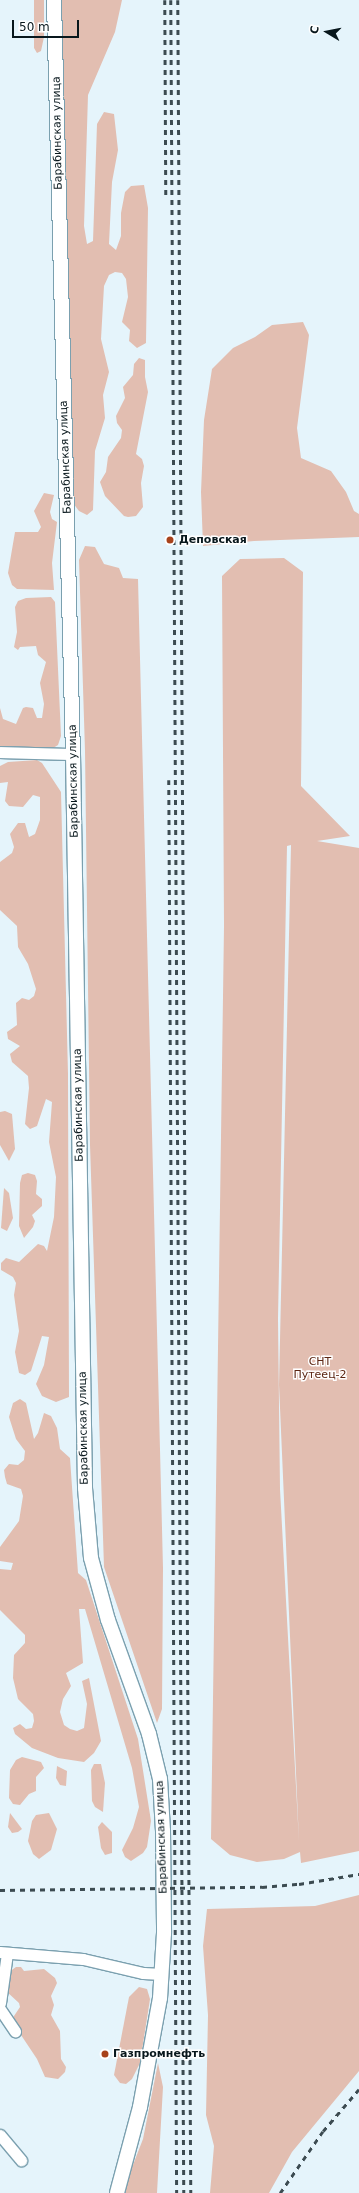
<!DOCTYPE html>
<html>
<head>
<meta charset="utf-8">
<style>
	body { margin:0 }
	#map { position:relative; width:359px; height:2193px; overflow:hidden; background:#e5f4fb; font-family:"DejaVu Sans",sans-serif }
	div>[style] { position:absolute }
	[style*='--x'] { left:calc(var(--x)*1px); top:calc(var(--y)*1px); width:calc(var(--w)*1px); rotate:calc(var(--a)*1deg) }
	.green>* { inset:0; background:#e2beb1 }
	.roads { filter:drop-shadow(1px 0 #7ba0af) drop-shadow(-1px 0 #7ba0af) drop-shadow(0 1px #7ba0af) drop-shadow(0 -1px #7ba0af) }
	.minor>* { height:11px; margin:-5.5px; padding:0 5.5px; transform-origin:5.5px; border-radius:5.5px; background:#fff }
	.major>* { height:14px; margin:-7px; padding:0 7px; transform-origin:7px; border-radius:7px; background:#fff }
	.rail>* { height:2.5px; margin-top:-1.25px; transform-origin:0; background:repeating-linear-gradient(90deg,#3c4b51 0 5px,transparent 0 10px) }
	.dots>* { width:11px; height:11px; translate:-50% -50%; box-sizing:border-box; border:2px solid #fff; border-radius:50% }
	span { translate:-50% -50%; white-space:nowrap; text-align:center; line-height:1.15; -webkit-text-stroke:3px #fff; paint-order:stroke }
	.street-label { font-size:11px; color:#08171c }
	.poi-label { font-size:11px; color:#08171c; font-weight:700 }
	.left { translate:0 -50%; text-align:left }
	.park-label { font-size:11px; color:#5b2512 }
	.north { position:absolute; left:307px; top:12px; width:40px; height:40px; -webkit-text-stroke:3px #fff; paint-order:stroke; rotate:280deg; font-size:11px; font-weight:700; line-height:16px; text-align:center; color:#08171c }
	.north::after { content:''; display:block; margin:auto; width:14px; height:18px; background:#08171c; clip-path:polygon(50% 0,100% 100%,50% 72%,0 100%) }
	.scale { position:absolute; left:12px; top:20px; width:67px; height:18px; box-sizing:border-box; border:2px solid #08171c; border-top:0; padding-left:5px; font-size:12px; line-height:14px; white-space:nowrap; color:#08171c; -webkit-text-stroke:3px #fff; paint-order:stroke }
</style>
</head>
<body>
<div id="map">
	<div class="green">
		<div style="clip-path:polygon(34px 0,44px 0,44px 37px,41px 51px,37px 53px,34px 48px)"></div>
		<div style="clip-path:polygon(61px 0,122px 0,115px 32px,88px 95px,84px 226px,87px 244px,93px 241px,97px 124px,104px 112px,114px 114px,118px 150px,112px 182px,109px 244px,116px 250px,121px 236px,121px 213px,125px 192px,131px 186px,144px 185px,148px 208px,146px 343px,137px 348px,129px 341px,130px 330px,122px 322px,128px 297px,126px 279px,122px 273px,115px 272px,109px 275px,104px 286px,101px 339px,109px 372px,103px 395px,105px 418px,95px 451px,93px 510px,87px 515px,79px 511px,73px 503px)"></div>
		<div style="clip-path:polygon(303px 322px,309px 335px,297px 428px,301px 458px,331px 471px,346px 492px,354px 511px,359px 514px,359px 537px,254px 541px,203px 546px,201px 492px,204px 420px,212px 369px,233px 348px,255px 337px,272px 325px)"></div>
		<div style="clip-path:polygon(139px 358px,145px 360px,145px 377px,148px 392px,136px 454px,142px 459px,144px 466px,141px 483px,143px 507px,136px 516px,128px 517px,124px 516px,105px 496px,100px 482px,106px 472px,108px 457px,121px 438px,122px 430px,117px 423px,116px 416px,125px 398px,123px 387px,133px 375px,134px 364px)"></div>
		<div style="clip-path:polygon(44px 493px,54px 495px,50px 512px,52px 519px,57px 522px,52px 563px,54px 590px,17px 589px,12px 585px,8px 573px,15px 532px,38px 532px,41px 527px,34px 511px)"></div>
		<div style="clip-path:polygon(85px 546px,95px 547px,104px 564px,119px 568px,123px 578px,138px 579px,163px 1568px,162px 1709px,157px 1723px,104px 1567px,90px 1145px,85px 751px,79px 560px)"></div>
		<div style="clip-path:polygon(evenodd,284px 558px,303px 572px,301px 786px,350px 836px,317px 841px,359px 848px,359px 1851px,301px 1863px,300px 1852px,284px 1859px,257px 1862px,230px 1855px,211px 1839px,224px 926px,222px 576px,240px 559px,284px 558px,291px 845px,279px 1385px,299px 1842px,280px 1489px,278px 1319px,287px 846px,291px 845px)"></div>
		<div style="clip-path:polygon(51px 597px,55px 602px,61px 736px,58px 745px,50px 750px,0 749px,0 708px,3px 719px,16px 724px,23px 708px,26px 707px,33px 708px,37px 718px,42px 718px,44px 704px,40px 683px,46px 662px,38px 655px,36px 646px,20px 647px,18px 650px,14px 647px,17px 632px,15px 607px,18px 601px,26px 598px)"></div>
		<div style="clip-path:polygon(37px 760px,42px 763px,61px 792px,68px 1074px,69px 1397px,56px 1402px,42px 1396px,36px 1384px,44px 1365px,49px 1337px,42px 1336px,31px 1371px,25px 1375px,19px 1373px,15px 1352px,19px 1331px,14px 1295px,16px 1283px,13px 1277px,1px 1270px,1px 1263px,6px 1258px,19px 1262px,38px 1244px,44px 1246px,47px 1251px,54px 1217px,56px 1177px,49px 1142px,52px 1102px,46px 1099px,37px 1126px,30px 1129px,25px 1124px,29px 1088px,28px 1076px,12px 1062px,10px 1054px,20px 1046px,8px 1039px,7px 1032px,17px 1025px,16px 1003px,22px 998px,29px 1000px,34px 996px,36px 989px,28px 964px,18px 947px,17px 926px,0 910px,0 862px,12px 853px,14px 847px,10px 834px,18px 823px,25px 823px,29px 837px,35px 834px,40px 820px,40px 797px,33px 795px,23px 807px,9px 806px,5px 801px,8px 782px,0 783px,0 766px,8px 762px)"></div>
		<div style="clip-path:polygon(5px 1111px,12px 1114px,15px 1149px,9px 1161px,0 1145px,0 1112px)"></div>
		<div style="clip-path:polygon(28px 1173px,35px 1175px,37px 1181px,36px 1194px,42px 1199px,42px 1206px,32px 1215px,35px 1221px,33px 1227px,24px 1238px,19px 1226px,20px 1183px,22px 1175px)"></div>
		<div style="clip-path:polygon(4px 1188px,9px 1193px,13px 1218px,7px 1231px,1px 1228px)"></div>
		<div style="clip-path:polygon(20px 1399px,26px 1403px,34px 1439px,38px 1433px,44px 1413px,51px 1416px,57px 1428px,60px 1449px,70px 1458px,78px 1573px,86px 1580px,138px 1739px,151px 1821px,147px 1847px,143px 1853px,131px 1861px,125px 1857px,122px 1850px,133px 1828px,139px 1807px,132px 1768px,85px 1609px,79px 1609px,83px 1663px,66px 1673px,71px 1686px,63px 1699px,60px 1712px,64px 1725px,70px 1729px,77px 1731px,84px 1728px,87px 1704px,82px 1681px,89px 1678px,101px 1741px,94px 1753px,84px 1762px,58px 1758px,32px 1748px,15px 1734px,13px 1728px,20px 1724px,26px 1729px,32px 1728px,34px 1721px,33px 1714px,18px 1699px,13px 1678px,14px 1655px,25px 1643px,25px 1635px,0 1610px,0 1569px,11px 1570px,13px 1563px,0 1561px,0 1547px,19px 1521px,23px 1496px,21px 1489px,7px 1484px,5px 1477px,4px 1470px,9px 1464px,18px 1465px,24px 1460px,25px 1451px,16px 1439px,9px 1417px,13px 1403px)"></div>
		<div style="clip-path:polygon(22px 1757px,41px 1762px,44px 1768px,36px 1777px,36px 1791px,29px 1794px,20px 1805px,13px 1804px,9px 1798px,10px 1770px,16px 1760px)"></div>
		<div style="clip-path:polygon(94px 1764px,101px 1764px,105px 1783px,103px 1812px,95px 1807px,92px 1801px,91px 1770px)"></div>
		<div style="clip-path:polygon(57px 1766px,67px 1771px,66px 1786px,60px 1785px,56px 1778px)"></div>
		<div style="clip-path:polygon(10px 1813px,22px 1829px,18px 1832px,12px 1833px,8px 1827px)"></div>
		<div style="clip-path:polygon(49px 1813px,57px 1829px,51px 1850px,39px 1859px,33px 1854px,28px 1841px,32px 1821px,36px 1815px)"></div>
		<div style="clip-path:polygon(102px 1822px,112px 1832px,112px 1853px,105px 1855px,101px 1848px,98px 1827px)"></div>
		<div style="clip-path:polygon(359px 1895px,359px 2071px,292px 2152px,269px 2193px,210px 2193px,214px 2146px,206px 2115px,208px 2015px,203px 1946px,207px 1909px,315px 1906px)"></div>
		<div style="clip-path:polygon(16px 1967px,21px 1967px,24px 1971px,44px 1969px,55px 1978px,57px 1983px,51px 1996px,54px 2005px,51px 2015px,60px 2031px,61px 2059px,66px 2067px,65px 2072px,58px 2079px,45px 2077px,37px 2059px,13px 2023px,12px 2019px,20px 2007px,19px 2003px,6px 1991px,9px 1972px)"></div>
		<div style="clip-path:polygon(139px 1987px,147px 1989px,150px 1999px,140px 2063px,132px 2079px,126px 2084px,120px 2083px,114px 2075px,129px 1997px)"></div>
		<div style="clip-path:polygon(158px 2063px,163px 2087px,157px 2193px,125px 2193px,126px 2183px,143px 2139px)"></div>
	</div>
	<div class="roads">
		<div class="minor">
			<div style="--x:0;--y:752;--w:73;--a:1.6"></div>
			<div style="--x:0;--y:1952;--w:83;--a:4.8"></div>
			<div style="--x:83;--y:1959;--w:62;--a:13.1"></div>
			<div style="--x:143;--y:1973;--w:19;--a:3"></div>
			<div style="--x:0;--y:2003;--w:50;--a:-82"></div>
			<div style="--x:0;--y:2009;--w:27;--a:56"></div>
			<div style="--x:0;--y:2135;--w:33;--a:50"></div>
		</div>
		<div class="major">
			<div style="--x:54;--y:0;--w:754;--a:88.56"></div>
			<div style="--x:73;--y:754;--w:734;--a:89.06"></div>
			<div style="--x:85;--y:1488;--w:70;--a:85.1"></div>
			<div style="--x:91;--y:1558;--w:64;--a:74.7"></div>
			<div style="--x:108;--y:1620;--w:121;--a:70.2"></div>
			<div style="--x:149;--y:1734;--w:46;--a:76.3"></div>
			<div style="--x:160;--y:1779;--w:52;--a:86.7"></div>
			<div style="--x:163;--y:1831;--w:102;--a:89.4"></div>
			<div style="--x:164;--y:1933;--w:65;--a:93.5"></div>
			<div style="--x:160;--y:1998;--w:111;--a:100.4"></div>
			<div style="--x:140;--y:2107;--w:89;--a:105"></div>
		</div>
	</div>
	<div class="rail">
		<div style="--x:165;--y:0;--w:198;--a:89.7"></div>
		<div style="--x:171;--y:0;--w:2193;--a:89.66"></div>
		<div style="--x:178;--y:0;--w:2193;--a:89.66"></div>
		<div style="--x:169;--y:780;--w:1413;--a:89.68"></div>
		<div style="--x:0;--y:1890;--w:262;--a:-0.7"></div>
		<div style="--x:262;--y:1887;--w:37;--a:-5"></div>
		<div style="--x:299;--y:1884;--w:61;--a:-9.5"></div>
		<div style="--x:280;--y:2193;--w:75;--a:-55.3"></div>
		<div style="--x:323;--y:2131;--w:55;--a:-49.4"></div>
	</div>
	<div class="dots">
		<div style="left:170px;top:540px;background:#a8421b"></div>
		<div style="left:105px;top:2054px;background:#a8421b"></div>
	</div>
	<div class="street-label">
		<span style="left:58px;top:133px;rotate:-91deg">Барабинская улица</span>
		<span style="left:66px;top:457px;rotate:-92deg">Барабинская улица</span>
		<span style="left:74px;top:781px;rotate:-91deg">Барабинская улица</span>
		<span style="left:79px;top:1105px;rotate:-91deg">Барабинская улица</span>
		<span style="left:84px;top:1428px;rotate:-91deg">Барабинская улица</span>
		<span style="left:162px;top:1837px;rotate:-92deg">Барабинская улица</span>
	</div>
	<div class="poi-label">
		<span class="left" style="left:179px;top:540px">Деповская</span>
		<span class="left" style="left:113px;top:2054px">Газпромнефть</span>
	</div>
	<div class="park-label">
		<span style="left:320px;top:1369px">СНТ<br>Путеец-2</span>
	</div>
	<div class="north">С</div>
	<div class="scale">50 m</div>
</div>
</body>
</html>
